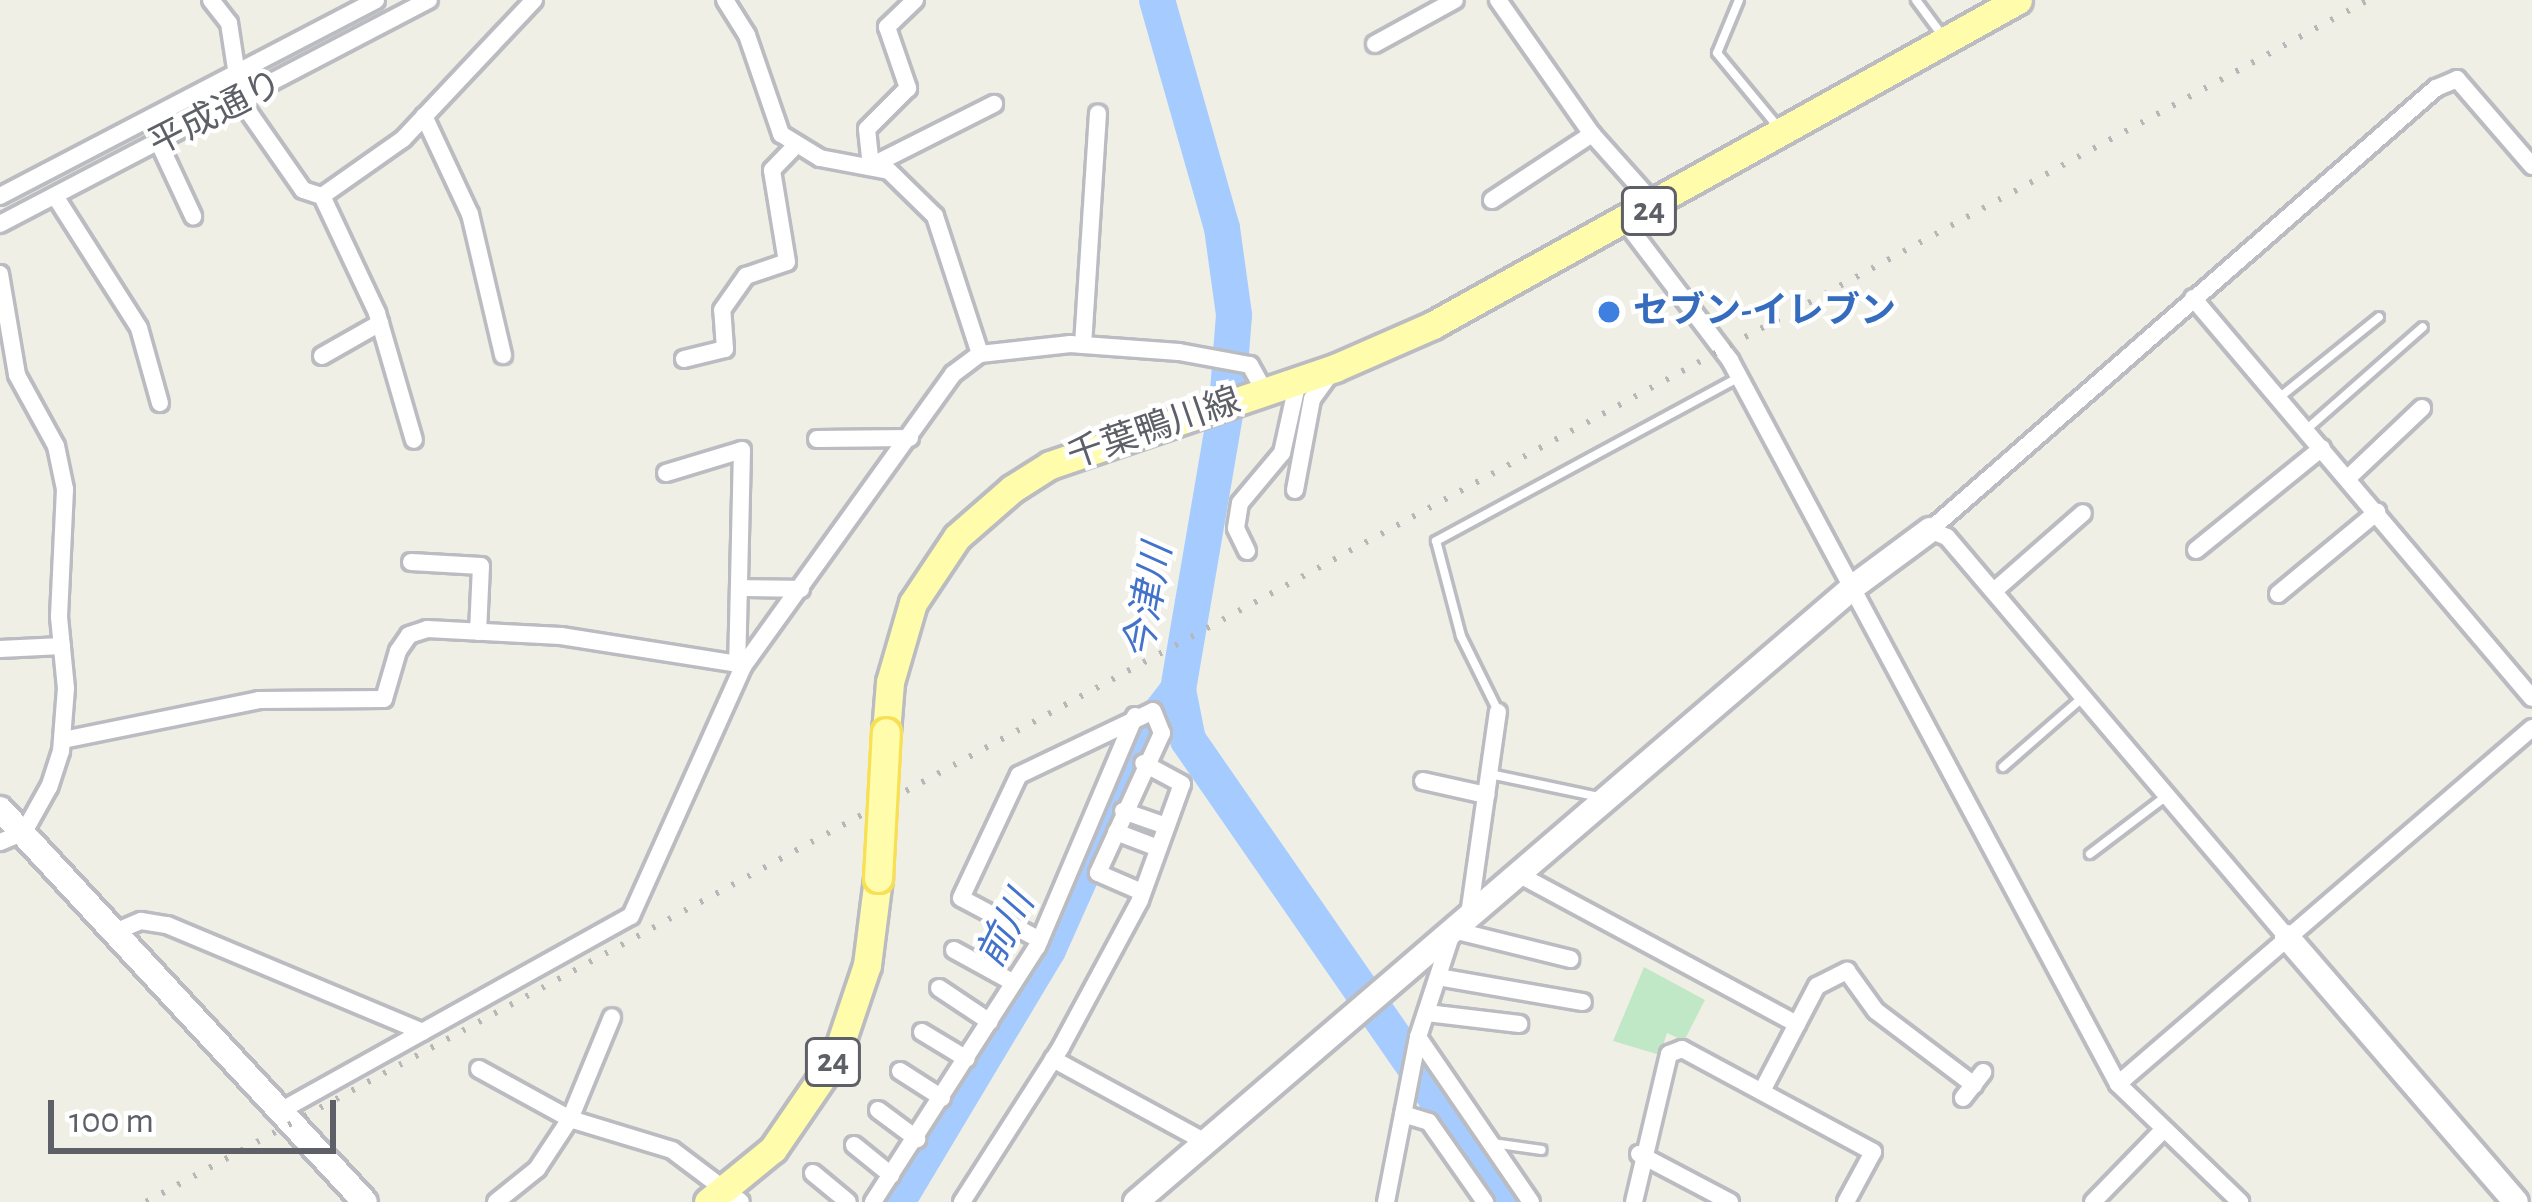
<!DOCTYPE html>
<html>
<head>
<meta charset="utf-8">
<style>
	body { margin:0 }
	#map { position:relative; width:2532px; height:1202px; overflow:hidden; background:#f0efe5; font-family:"Alegreya Sans","Noto Sans JP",sans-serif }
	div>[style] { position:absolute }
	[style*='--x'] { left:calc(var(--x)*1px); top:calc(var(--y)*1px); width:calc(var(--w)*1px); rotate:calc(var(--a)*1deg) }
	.green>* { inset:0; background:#c1e8c6 }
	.river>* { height:36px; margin:-18px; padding:0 18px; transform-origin:18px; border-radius:18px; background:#a6ccff }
	.roads { filter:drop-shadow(3px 0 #babcc1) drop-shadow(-3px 0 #babcc1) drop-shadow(0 3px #babcc1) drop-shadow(0 -3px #babcc1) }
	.lane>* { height:8px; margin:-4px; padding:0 4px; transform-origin:4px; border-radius:4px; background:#fff }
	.street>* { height:16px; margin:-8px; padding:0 8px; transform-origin:8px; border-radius:8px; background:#fff }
	.secondary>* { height:24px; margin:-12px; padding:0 12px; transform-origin:12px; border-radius:12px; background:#fff }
	.primary>* { height:27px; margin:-13.5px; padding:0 13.5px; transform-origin:13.5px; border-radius:13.5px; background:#fffdab }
	.rail>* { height:6px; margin-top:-3px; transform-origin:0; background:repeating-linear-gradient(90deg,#b6b7b7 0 3px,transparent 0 18px) }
	.bridges { filter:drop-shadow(3px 0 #f8e056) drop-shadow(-3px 0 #f8e056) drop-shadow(0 3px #f8e056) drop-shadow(0 -3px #f8e056) }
	.primary-bridge>* { height:27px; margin:-13.5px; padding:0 13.5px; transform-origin:13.5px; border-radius:13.5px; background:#fffdab }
	.dots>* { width:33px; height:33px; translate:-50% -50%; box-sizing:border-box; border:6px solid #fff; border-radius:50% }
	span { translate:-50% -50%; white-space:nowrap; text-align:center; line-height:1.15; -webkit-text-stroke:9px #fff; paint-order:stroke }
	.shield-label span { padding:3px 9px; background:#fff; border:3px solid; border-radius:9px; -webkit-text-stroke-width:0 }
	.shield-label { font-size:33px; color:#5d6066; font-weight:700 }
	.street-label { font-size:36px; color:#5d6066 }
	.shop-label { font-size:36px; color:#366cbe; font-weight:700 }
	.left { translate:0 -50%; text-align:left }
	.water-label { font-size:39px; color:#4272c9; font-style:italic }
	.scale { position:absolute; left:48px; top:1100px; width:288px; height:54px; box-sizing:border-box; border:6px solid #5d6066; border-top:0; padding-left:15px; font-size:36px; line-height:42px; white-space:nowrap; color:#5d6066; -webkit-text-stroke:9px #fff; paint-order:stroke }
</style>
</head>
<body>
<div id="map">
	<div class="green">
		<div style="clip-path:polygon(1644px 967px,1705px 1000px,1684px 1041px,1667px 1033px,1660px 1055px,1613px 1041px)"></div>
	</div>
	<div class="river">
		<div style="--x:1157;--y:0;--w:237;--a:74.1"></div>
		<div style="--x:1222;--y:228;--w:88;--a:82.1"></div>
		<div style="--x:1234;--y:315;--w:88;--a:94.5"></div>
		<div style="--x:1227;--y:403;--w:291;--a:99.7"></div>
		<div style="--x:1178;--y:690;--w:51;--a:78.7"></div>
		<div style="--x:1188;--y:740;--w:562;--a:55.29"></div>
		<div style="--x:897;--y:1202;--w:294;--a:-59.1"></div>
		<div style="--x:1048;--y:950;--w:236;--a:-66"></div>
		<div style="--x:1144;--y:734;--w:56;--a:-52.3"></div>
	</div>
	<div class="roads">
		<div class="lane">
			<div style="--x:1739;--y:0;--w:57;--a:112.5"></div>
			<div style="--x:1717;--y:53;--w:96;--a:50.5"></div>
			<div style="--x:1916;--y:0;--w:44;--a:53.4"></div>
			<div style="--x:2280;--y:397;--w:127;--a:-38.9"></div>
			<div style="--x:2307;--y:429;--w:154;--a:-41.3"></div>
			<div style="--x:1498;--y:711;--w:84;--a:-116.3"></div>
			<div style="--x:1461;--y:636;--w:98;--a:-104.7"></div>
			<div style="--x:1436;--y:541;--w:342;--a:-28.4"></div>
			<div style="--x:2003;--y:767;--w:105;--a:-41.1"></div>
			<div style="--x:1490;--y:774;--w:111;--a:11.9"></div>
			<div style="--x:2090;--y:854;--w:94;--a:-37.2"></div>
			<div style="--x:1493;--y:1143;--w:49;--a:8.1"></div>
		</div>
		<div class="street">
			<div style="--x:211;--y:0;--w:29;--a:52"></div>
			<div style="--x:229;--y:23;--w:79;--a:81.3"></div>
			<div style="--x:241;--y:101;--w:108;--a:55.1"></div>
			<div style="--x:303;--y:190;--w:20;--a:18"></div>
			<div style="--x:322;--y:196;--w:99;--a:-35.1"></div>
			<div style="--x:403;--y:139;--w:191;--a:-46.7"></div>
			<div style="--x:725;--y:0;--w:41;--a:57.8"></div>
			<div style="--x:747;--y:35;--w:105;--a:71"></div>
			<div style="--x:781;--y:134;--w:46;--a:31.6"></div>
			<div style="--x:820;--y:158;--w:70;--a:10.7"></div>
			<div style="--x:889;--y:171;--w:64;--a:44.4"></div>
			<div style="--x:935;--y:216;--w:145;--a:71.9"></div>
			<div style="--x:915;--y:0;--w:39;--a:136"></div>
			<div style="--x:887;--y:27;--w:65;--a:71"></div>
			<div style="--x:908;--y:88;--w:58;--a:135"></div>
			<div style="--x:867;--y:129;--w:37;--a:84"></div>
			<div style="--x:871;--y:166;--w:138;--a:-26.8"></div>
			<div style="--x:1498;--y:0;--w:164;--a:55"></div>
			<div style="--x:1592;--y:134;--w:98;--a:48.3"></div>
			<div style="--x:1375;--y:44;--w:91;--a:-28.8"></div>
			<div style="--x:424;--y:116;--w:108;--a:64.9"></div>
			<div style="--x:470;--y:214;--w:145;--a:76.8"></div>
			<div style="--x:159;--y:143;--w:81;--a:65"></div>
			<div style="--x:0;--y:196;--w:424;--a:-27.5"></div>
			<div style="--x:55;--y:196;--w:156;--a:57.5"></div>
			<div style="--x:139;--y:328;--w:78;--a:74.4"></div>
			<div style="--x:322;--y:196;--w:129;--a:64.8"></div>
			<div style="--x:377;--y:313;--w:132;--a:73.8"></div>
			<div style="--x:1492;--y:200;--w:120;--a:-33.4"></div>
			<div style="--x:1626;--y:223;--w:172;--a:52.8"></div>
			<div style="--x:1730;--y:360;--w:821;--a:61.81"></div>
			<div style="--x:2118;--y:1084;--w:170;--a:44"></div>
			<div style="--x:0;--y:224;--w:484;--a:-27.6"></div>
			<div style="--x:0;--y:274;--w:102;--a:80.4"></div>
			<div style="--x:17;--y:375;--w:81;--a:61.2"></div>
			<div style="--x:56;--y:446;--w:44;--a:78.2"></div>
			<div style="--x:65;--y:489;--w:128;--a:92.7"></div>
			<div style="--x:59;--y:617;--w:71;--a:84.4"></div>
			<div style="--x:66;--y:688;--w:63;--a:94.5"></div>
			<div style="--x:61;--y:751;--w:38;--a:108"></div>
			<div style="--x:49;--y:787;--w:51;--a:119.1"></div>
			<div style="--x:24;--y:832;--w:26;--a:157"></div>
			<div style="--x:2193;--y:298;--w:524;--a:49.72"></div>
			<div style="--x:1083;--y:345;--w:232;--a:-86.3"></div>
			<div style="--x:322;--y:356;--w:67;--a:-29.6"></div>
			<div style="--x:684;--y:359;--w:42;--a:-13.7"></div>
			<div style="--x:725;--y:349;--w:39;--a:-94"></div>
			<div style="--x:722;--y:310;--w:42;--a:-54.8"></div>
			<div style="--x:746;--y:276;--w:43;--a:-18.9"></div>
			<div style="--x:787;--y:262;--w:93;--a:-99.3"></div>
			<div style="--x:772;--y:170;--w:32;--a:-46"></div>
			<div style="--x:817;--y:439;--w:93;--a:-0.6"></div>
			<div style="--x:666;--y:473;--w:79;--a:-16.8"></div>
			<div style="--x:742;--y:450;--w:214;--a:91.3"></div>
			<div style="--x:2348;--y:478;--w:102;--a:-43.4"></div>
			<div style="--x:1295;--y:490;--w:93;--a:-79.4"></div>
			<div style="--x:1312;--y:399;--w:37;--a:-54"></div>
			<div style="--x:2196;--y:550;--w:162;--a:-39"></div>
			<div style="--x:1247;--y:551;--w:25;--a:-116"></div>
			<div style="--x:1236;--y:528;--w:25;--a:-81"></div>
			<div style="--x:1240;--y:503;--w:65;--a:-50"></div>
			<div style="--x:1282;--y:453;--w:74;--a:-77.5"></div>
			<div style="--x:411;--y:562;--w:70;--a:3.3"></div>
			<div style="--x:481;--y:566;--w:66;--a:92.6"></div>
			<div style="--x:739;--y:588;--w:62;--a:0.9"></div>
			<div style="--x:1994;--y:591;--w:118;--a:-41.2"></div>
			<div style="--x:2278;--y:594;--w:129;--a:-39.6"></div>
			<div style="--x:0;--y:649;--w:62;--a:-2.8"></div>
			<div style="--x:63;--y:740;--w:200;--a:-11.5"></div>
			<div style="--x:259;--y:700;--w:125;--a:-0.5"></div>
			<div style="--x:384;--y:699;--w:50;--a:-73.7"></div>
			<div style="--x:398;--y:651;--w:19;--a:-55"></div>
			<div style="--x:409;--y:635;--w:19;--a:-18"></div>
			<div style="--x:427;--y:629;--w:134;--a:3"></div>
			<div style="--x:561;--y:636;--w:185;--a:9"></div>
			<div style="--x:1423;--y:781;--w:65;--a:12.5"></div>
			<div style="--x:1123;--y:811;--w:46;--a:19.2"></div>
			<div style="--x:1116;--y:832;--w:45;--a:20.9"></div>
			<div style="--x:1518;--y:874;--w:317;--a:28.3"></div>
			<div style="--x:1469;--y:915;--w:205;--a:-81.9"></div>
			<div style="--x:117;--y:931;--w:26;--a:-23"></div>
			<div style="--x:141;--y:921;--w:26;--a:9"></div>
			<div style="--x:167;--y:925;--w:277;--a:22.7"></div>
			<div style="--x:2287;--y:937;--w:525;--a:-130.36"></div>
			<div style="--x:1947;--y:537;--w:18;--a:-158"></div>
			<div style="--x:1930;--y:530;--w:672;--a:-41.14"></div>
			<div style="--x:2436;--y:88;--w:23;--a:-23"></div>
			<div style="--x:2457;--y:79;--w:115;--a:49.2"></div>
			<div style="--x:1040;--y:940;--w:89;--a:-152"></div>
			<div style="--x:961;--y:898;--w:136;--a:-64.8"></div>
			<div style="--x:1019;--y:775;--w:148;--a:-25.5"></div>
			<div style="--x:1153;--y:711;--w:24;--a:68"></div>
			<div style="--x:1162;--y:733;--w:154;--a:114.6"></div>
			<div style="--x:1098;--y:873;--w:48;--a:23.4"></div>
			<div style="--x:954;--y:950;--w:68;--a:28.8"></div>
			<div style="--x:1438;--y:977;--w:147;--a:9.8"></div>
			<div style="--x:939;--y:988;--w:61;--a:33.7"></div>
			<div style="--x:1427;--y:1013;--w:93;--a:6.8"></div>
			<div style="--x:922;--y:1032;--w:52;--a:31"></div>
			<div style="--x:1418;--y:1037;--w:200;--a:55.6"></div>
			<div style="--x:1053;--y:1059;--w:173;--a:28.6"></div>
			<div style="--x:479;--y:1069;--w:104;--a:28.8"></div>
			<div style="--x:570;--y:1119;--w:107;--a:16.9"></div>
			<div style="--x:672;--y:1150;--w:86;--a:37"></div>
			<div style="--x:900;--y:1071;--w:50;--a:32.7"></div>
			<div style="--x:2118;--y:1084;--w:546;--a:-40.69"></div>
			<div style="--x:1762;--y:1091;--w:119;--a:-62.4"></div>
			<div style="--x:1817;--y:986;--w:34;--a:-27"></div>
			<div style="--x:1847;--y:971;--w:49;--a:54.1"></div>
			<div style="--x:1876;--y:1011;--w:123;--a:37.1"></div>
			<div style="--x:1963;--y:1098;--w:33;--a:-52"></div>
			<div style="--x:282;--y:1110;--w:399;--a:-29.1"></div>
			<div style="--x:631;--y:916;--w:275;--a:-65.8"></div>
			<div style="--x:744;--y:665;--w:358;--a:-54.3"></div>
			<div style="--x:953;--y:374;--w:34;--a:-37"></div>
			<div style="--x:980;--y:354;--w:91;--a:-6.3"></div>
			<div style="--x:1070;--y:344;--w:109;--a:4.2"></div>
			<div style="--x:1179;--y:352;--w:72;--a:10.4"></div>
			<div style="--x:1250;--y:365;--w:29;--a:61"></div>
			<div style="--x:878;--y:1110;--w:49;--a:36.6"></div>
			<div style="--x:1403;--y:1114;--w:27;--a:17"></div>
			<div style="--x:1429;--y:1122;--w:98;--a:55"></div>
			<div style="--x:854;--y:1145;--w:48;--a:39"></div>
			<div style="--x:1639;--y:1154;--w:103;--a:27.8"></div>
			<div style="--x:813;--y:1173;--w:45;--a:39.6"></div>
			<div style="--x:496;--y:1202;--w:53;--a:-38.8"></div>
			<div style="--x:537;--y:1169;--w:60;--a:-56.6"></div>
			<div style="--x:570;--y:1119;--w:110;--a:-67.6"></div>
			<div style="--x:873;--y:1202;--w:303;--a:-57.3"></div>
			<div style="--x:1037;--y:947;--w:251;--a:-67"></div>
			<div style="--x:962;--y:1202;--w:184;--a:-57.4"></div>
			<div style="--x:1061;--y:1047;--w:167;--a:-61.7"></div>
			<div style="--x:1140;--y:900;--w:123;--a:-70.1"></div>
			<div style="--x:1182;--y:784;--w:44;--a:-151.7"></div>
			<div style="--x:1386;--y:1202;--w:168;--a:-79"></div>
			<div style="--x:1418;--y:1037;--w:113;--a:-71.9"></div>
			<div style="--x:1453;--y:930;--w:121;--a:13.9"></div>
			<div style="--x:1634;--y:1202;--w:152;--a:-76.7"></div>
			<div style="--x:1669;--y:1054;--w:14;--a:-21"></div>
			<div style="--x:1682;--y:1049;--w:217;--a:28.3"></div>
			<div style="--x:1873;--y:1152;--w:57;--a:118.4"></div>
			<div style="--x:2093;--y:1202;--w:102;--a:-45.8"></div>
		</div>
		<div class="secondary">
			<div style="--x:0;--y:809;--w:536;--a:47.12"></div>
			<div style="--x:2287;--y:937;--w:350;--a:49.2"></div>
			<div style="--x:1136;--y:1202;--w:945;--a:-40.62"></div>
			<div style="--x:1853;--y:587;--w:96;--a:-36.5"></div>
		</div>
		<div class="primary">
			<div style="--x:886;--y:732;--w:50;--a:-85.4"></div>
			<div style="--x:890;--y:682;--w:82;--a:-73.8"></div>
			<div style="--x:913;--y:603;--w:79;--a:-56.3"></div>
			<div style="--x:957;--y:537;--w:73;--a:-41.1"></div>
			<div style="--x:1012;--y:489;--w:45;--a:-32.3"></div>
			<div style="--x:1050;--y:465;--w:301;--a:-18.8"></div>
			<div style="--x:1335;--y:368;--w:107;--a:-23.7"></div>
			<div style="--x:1433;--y:325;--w:669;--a:-29.05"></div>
			<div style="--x:708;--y:1202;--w:84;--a:-39.2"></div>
			<div style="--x:773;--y:1149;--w:112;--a:-55.6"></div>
			<div style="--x:836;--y:1057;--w:97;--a:-71.4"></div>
			<div style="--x:867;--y:965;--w:88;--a:-82.8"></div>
		</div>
	</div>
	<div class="rail">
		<div style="--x:146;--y:1202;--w:2526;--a:-28.41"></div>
	</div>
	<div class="bridges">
		<div class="primary-bridge">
			<div style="--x:878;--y:878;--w:146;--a:-86.9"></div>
		</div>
	</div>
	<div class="dots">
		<div style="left:1609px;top:312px;background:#3f7fe0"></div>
	</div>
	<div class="shield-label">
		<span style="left:1649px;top:211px">24</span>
		<span style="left:833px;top:1062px">24</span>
	</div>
	<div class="street-label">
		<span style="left:216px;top:114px;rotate:-27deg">平成通り</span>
		<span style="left:1154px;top:429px;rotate:-19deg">千葉鴨川線</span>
	</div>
	<div class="shop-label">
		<span class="left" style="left:1633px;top:312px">セブン-イレブン</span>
	</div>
	<div class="water-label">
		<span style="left:1150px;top:602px;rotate:-80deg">今津川</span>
		<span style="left:1007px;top:930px;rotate:-63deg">前川</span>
	</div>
	<div class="scale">100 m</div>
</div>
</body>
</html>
